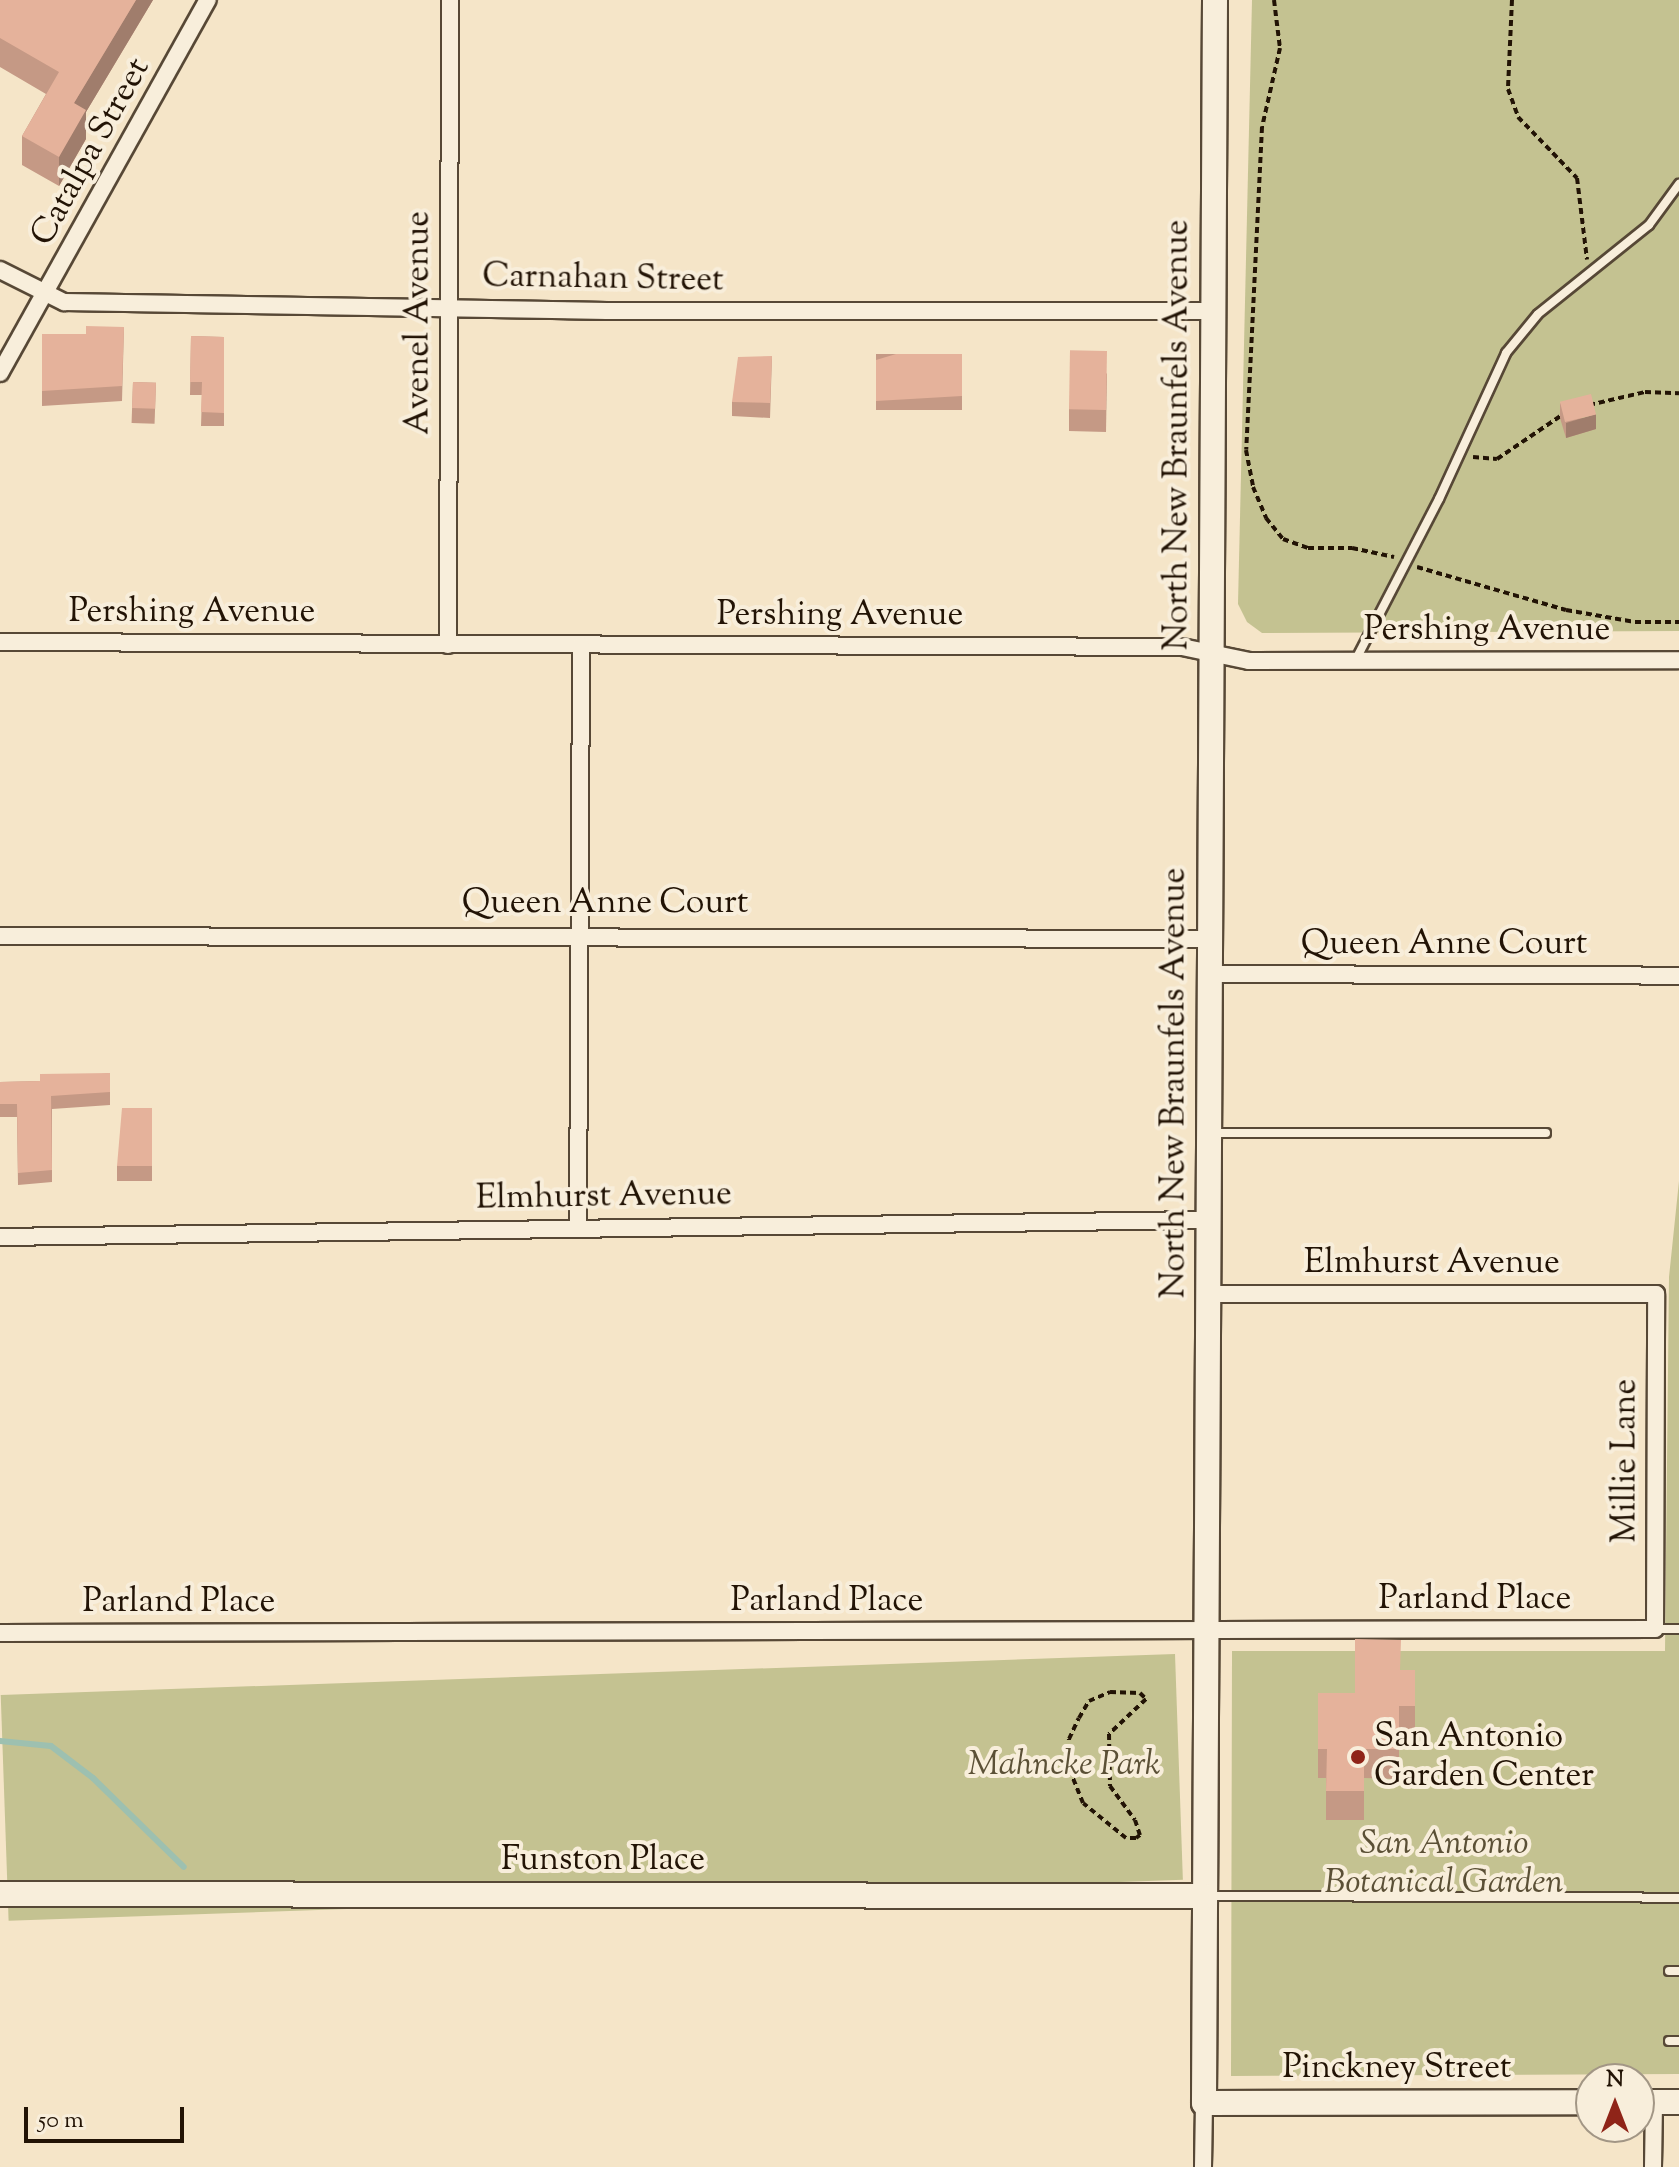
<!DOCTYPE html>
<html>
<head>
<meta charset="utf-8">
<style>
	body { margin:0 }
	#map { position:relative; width:1679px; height:2167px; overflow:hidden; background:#f5e5c8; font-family:"Sorts Mill Goudy",serif }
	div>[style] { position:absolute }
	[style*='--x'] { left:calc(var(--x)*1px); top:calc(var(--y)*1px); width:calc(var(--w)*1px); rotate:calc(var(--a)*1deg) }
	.green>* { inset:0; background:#c4c291; transform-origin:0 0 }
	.stream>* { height:6px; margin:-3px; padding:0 3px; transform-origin:3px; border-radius:3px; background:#9dc0b0 }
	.path>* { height:4px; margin-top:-2px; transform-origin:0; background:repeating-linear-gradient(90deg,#221305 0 6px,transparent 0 10px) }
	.roads { filter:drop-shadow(2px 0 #574836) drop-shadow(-2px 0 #574836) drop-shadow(0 2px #574836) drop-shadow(0 -2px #574836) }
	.lane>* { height:8px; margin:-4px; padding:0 4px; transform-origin:4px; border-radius:4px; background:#f8eedb }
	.street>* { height:16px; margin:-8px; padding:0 8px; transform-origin:8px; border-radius:8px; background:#f8eedb }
	.secondary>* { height:24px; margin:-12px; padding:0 12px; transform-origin:12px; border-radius:12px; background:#f8eedb }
	.wall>* { inset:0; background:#c59985; transform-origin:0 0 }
	.shaded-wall>* { inset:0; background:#a07d6c }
	.building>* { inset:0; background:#e5b29b; transform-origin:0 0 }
	.dots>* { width:22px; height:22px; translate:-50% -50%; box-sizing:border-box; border:4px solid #f8eedb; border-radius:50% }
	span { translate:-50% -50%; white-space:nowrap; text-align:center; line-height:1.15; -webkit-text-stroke:8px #f8eedb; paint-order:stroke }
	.street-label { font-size:34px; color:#221305 }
	.poi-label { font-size:34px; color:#221305 }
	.left { translate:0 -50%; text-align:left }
	.park-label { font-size:34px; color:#5b5036; font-style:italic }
	.north { position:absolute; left:1575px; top:2063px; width:80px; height:80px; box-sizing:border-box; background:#f8eedb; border:2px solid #a29685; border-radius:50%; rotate:0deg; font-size:22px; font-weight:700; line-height:32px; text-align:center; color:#221305 }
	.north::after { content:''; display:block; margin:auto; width:28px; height:36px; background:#8f2418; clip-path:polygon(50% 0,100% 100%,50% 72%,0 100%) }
	.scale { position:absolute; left:24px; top:2107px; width:160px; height:36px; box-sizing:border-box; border:4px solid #221305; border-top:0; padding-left:10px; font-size:24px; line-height:28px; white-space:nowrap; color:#221305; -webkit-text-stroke:6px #f8eedb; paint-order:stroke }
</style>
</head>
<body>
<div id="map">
	<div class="green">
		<div style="clip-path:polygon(1252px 0,1679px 0,1679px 631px,1262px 633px,1247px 622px,1238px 604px)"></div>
		<div style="clip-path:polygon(1679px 1181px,1679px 2074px,1231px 2076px,1232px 1651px,1665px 1651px,1669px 1277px)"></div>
		<div style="left:1175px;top:1654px;width:226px;height:1175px;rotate:88deg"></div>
	</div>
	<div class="stream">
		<div style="--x:0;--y:1741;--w:51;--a:5.6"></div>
		<div style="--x:51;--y:1746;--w:53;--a:37.3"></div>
		<div style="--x:93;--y:1778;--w:127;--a:44.4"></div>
	</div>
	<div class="path">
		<div style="--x:1274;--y:0;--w:48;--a:82.9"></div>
		<div style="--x:1280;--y:48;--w:81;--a:102.8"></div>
		<div style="--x:1262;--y:127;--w:323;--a:92.8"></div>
		<div style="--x:1246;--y:450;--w:38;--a:79"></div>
		<div style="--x:1253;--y:487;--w:34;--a:67"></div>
		<div style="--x:1266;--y:518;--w:27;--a:51"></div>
		<div style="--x:1283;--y:539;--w:27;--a:20"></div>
		<div style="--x:1308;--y:548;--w:44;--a:0"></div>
		<div style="--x:1352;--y:548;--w:43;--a:12.1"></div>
		<div style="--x:1512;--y:0;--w:89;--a:92.6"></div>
		<div style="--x:1508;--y:89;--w:30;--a:70"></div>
		<div style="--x:1518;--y:117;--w:85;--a:46"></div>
		<div style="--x:1577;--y:178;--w:82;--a:83"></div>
		<div style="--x:1589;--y:405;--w:57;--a:-13.1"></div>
		<div style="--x:1645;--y:392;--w:34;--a:2"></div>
		<div style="--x:1473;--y:457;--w:24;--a:5"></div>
		<div style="--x:1497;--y:459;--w:78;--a:-34.1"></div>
		<div style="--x:1417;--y:567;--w:155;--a:16.1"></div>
		<div style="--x:1566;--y:610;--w:70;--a:9.9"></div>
		<div style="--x:1635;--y:622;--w:44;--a:0"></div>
		<div style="--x:1110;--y:1692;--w:30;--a:2"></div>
		<div style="--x:1140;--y:1693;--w:8;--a:45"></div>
		<div style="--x:1146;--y:1699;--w:51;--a:136.6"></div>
		<div style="--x:1109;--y:1734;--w:52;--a:88.9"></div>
		<div style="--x:1110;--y:1786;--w:42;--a:53.7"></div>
		<div style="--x:1135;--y:1820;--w:16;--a:72"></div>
		<div style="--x:1140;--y:1835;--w:5;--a:143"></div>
		<div style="--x:1136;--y:1838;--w:10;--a:180"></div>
		<div style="--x:1126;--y:1838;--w:55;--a:-140.9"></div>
		<div style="--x:1083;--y:1803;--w:35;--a:-112"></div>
		<div style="--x:1070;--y:1770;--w:31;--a:-92"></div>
		<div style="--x:1069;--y:1739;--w:23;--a:-65"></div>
		<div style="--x:1079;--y:1718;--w:20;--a:-60"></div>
		<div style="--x:1089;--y:1701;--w:23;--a:-23"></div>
	</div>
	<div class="roads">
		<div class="lane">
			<div style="--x:1355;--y:661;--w:182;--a:-62.6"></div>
			<div style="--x:1439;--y:499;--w:161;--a:-65.3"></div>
			<div style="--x:1506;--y:353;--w:50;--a:-50.6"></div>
			<div style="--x:1538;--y:314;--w:142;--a:-38.7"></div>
			<div style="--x:1649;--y:225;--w:51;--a:-53.8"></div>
			<div style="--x:1214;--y:1133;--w:332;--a:0"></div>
			<div style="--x:1655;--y:1629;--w:24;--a:0"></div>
			<div style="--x:1210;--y:1896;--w:469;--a:0.2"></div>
			<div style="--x:1669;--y:1971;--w:10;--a:0"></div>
			<div style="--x:1669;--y:2041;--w:10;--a:0"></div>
		</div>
		<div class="street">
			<div style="--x:0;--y:270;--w:72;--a:26.6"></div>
			<div style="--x:64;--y:302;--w:543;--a:0.95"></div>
			<div style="--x:607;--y:311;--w:606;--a:0"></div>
			<div style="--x:0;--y:373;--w:427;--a:-60.9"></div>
			<div style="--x:0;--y:642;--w:1182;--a:0.24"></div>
			<div style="--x:1182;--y:647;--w:68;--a:11.8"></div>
			<div style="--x:1249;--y:661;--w:430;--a:-0.1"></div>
			<div style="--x:448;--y:645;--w:645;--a:-89.82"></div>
			<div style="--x:0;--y:936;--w:1210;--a:0.14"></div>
			<div style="--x:1210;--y:974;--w:469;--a:0.2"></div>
			<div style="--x:578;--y:1227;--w:582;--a:-89.7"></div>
			<div style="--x:0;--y:1237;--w:1208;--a:-0.81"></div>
			<div style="--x:0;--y:1633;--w:1655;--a:-0.14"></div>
			<div style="--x:1655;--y:1629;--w:335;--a:-89.8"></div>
			<div style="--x:1656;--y:1294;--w:448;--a:180"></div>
			<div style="--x:1203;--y:2167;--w:64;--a:-89.1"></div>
			<div style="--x:1653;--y:2167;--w:65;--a:-89.1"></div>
		</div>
		<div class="secondary">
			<div style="--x:1215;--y:0;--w:2103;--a:90.3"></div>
			<div style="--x:1204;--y:2103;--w:387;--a:-0.1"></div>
			<div style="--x:0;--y:1894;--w:1205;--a:0.1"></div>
			<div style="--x:1639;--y:2102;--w:40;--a:0"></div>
		</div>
	</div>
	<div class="wall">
		<div style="clip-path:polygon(0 0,153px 0,86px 112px,86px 139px,59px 186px,22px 165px,22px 136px,46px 94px,0 67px)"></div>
		<div style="clip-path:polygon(124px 327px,122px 401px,42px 406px,42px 334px,86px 334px)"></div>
		<div style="clip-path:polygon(191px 336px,224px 337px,224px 426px,201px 426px,202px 395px,190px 395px)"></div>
		<div style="left:962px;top:354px;width:56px;height:86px;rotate:90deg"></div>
		<div style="clip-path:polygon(772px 356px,770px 418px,732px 416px,732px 402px)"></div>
		<div style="clip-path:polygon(1107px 373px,1106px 432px,1069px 431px,1069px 409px)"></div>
		<div style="left:133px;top:382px;width:23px;height:41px;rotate:2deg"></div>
		<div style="clip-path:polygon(1560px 403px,1596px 429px,1566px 438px,1560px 418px)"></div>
		<div style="clip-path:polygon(110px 1073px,110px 1105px,52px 1109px,52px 1182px,18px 1185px,17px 1117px,0 1117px,0 1082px,40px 1081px)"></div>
		<div style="clip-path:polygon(152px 1108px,152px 1181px,117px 1181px,117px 1166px)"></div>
		<div style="clip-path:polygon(1401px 1670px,1415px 1670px,1415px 1735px,1399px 1735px,1399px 1779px,1364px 1778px,1364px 1820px,1326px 1820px,1326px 1778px,1318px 1778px,1318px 1693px,1355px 1693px)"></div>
	</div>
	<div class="shaded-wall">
		<div style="clip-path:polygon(136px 0,153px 0,86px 112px,86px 139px,59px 186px,59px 157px,74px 103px)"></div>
		<div style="clip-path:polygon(1596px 414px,1596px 429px,1566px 438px,1566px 423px)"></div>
	</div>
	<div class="building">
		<div style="clip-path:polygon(0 0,136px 0,74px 103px,86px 110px,59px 157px,22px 136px,59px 72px,0 38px)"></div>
		<div style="clip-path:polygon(86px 326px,124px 327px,122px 386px,42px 391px,42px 334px,86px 334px)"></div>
		<div style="clip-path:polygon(191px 336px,224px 337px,224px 413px,201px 412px,202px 382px,190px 382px)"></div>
		<div style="left:1107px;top:351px;width:59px;height:37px;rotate:91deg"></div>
		<div style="clip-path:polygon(896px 354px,962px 354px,962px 396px,876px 401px,876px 360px)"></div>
		<div style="clip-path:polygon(772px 356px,770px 403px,732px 402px,738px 357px)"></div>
		<div style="left:133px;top:382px;width:23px;height:26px;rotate:2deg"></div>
		<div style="left:1591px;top:394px;width:21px;height:32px;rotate:76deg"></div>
		<div style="clip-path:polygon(110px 1073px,110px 1092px,51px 1096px,52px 1170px,18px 1173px,17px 1104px,0 1104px,0 1082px,40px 1081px,40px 1074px)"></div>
		<div style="clip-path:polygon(122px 1108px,152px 1108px,152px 1166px,117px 1166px)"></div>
		<div style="clip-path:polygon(1355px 1639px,1401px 1640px,1400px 1670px,1415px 1670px,1415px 1706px,1399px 1706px,1399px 1749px,1364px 1749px,1364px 1791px,1326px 1791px,1327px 1749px,1318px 1749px,1318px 1693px,1355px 1693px)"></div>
	</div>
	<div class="dots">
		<div style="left:1358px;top:1757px;background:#8f2418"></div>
	</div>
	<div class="street-label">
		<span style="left:91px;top:152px;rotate:-61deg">Catalpa Street</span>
		<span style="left:603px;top:279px;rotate:1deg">Carnahan Street</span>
		<span style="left:419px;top:323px;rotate:-90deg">Avenel Avenue</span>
		<span style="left:1178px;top:435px;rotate:-90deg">North New Braunfels Avenue</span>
		<span style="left:192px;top:613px">Pershing Avenue</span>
		<span style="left:840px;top:616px">Pershing Avenue</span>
		<span style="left:1487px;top:631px">Pershing Avenue</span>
		<span style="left:605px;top:904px">Queen Anne Court</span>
		<span style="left:1444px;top:945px">Queen Anne Court</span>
		<span style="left:1175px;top:1083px;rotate:-90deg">North New Braunfels Avenue</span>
		<span style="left:604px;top:1197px;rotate:-1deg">Elmhurst Avenue</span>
		<span style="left:1432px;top:1264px">Elmhurst Avenue</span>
		<span style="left:1626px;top:1461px;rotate:-90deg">Millie Lane</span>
		<span style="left:1475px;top:1600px">Parland Place</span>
		<span style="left:827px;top:1602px">Parland Place</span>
		<span style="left:179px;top:1603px">Parland Place</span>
		<span style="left:603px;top:1861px">Funston Place</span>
		<span style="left:1397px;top:2069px">Pinckney Street</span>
	</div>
	<div class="poi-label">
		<span class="left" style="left:1374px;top:1757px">San Antonio<br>Garden Center</span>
	</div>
	<div class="park-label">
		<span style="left:1064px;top:1766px">Mahncke Park</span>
		<span style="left:1444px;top:1864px">San Antonio<br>Botanical Garden</span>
	</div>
	<div class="north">N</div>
	<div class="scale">50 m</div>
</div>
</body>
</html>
